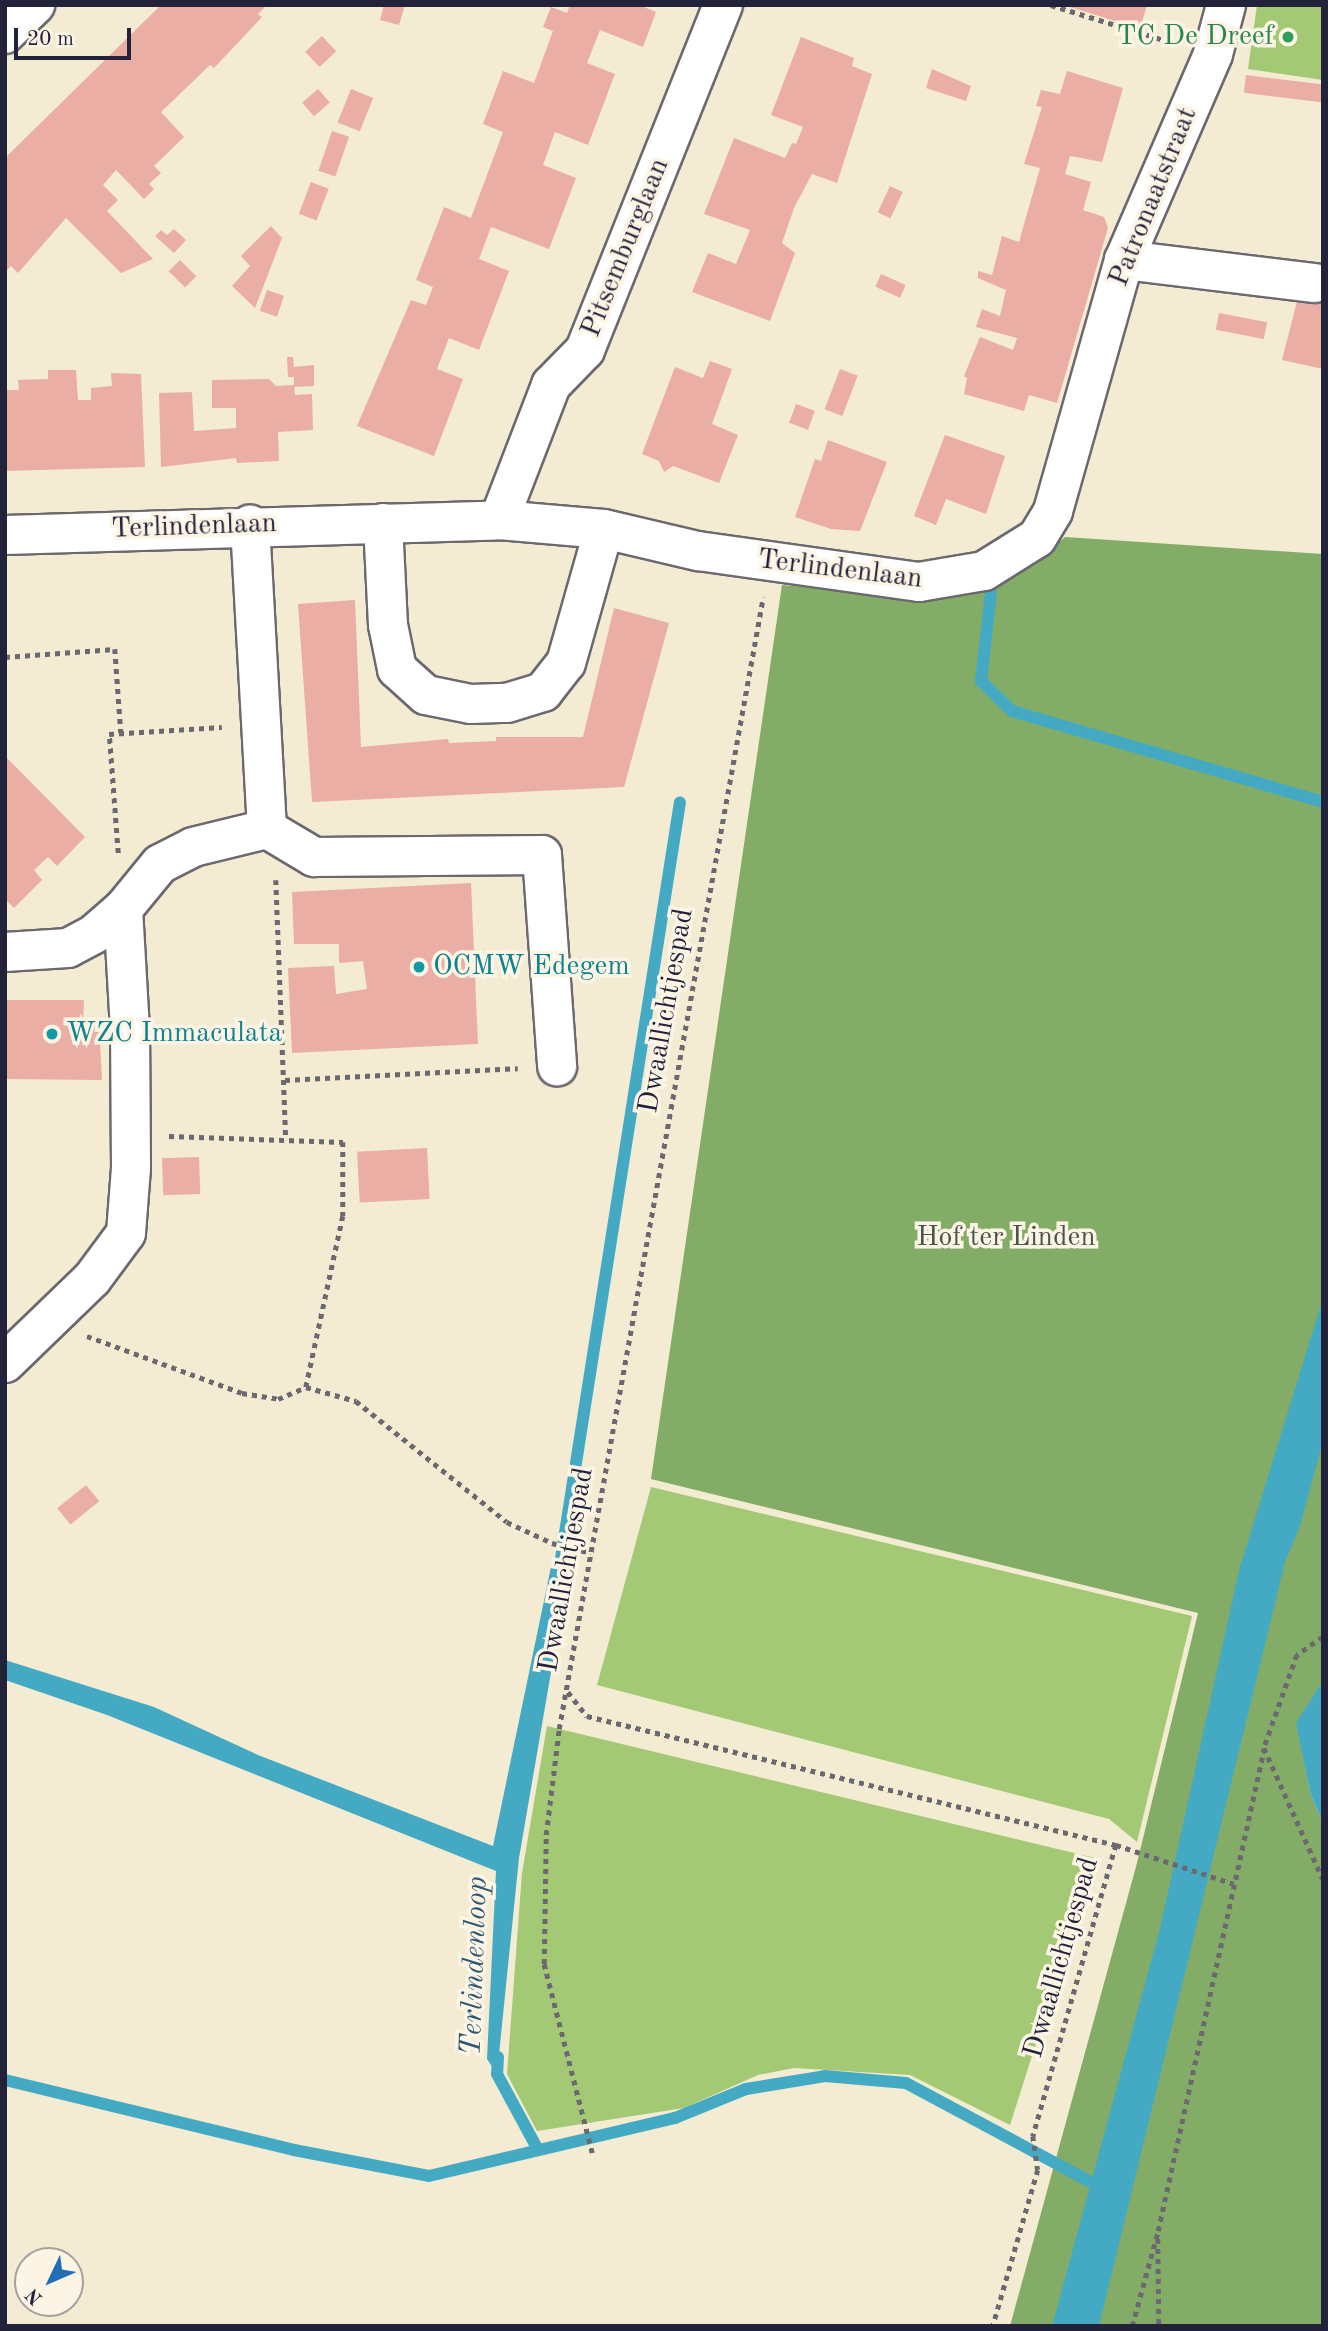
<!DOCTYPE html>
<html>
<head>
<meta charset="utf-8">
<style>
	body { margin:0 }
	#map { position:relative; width:1328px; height:2331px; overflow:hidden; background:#f3ebd2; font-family:"Old Standard TT",serif }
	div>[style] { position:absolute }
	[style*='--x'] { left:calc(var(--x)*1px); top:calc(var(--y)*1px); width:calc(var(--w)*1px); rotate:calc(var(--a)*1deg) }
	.green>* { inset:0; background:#a4c974 }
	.forest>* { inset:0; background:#83ad66 }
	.water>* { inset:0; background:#44aac4 }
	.stream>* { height:12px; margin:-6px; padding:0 6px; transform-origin:6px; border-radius:6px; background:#44aac4 }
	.building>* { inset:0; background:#eaaea5; transform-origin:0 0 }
	.path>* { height:4.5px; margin-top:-2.25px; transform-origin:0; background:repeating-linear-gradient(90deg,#6b6870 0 5px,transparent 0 10px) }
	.roads { filter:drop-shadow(2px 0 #6b6870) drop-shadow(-2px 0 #6b6870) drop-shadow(0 2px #6b6870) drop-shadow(0 -2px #6b6870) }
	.minor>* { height:38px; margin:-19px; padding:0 19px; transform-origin:19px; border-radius:19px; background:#fff }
	.dots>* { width:19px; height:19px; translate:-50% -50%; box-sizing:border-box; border:4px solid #fcf5e5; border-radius:50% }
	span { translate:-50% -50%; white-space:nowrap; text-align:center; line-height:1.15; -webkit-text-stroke:7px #fcf5e5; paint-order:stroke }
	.leisure-label { font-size:28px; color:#27864d }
	.right { translate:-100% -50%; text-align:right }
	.street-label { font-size:28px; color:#22223b }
	.culture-label { font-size:28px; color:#0d838f }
	.left { translate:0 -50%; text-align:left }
	.park-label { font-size:28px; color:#49544c }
	.water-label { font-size:30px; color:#305872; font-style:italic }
	.frame { position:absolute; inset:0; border:7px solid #22223b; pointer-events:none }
	.north { position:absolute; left:14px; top:2247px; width:70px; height:70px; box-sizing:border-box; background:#fcf5e5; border:2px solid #a5a1a1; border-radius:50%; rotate:226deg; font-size:19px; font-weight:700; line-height:28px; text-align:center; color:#22223b }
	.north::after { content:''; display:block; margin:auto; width:24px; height:32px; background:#1f6fb2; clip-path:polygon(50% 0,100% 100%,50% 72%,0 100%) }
	.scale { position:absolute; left:14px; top:28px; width:117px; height:32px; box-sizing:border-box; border:4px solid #22223b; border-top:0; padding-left:9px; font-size:21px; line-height:24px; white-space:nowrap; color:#22223b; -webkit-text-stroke:5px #fcf5e5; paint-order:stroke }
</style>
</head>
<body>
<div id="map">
	<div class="green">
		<div style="clip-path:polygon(1257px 5px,1323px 5px,1323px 80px,1248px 69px)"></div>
		<div style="clip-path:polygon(651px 1487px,1192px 1616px,1137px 1842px,1109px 1819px,597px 1685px)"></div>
		<div style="clip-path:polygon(547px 1726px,1095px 1858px,1010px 2125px,910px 2075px,794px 2068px,758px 2075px,684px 2108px,537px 2131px,507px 2074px,522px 1873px)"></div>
	</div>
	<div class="forest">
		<div style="clip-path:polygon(1065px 537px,1323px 554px,1323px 1680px,1297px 1723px,1311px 1796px,1323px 1822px,1323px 2326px,1010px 2326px,1137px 1863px,1198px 1613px,651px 1479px,782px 585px,935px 598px,984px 588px,1028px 569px)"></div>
	</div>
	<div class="water">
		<div style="clip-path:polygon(1323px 1298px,1323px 1441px,1300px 1526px,1285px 1562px,1099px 2326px,1052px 2326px,1160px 1928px,1239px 1570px)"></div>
		<div style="clip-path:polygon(562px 1555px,570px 1562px,519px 1858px,497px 2074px,487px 2059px,496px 1871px,107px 1715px,5px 1680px,5px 1660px,154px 1707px,258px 1755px,493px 1846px,552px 1562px)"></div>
		<div style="clip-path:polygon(1323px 1680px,1323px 1822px,1311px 1796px,1296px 1723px)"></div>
	</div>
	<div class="stream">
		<div style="--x:991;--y:592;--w:90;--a:96.4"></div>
		<div style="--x:981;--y:681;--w:43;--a:44.1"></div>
		<div style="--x:1012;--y:711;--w:324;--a:16.3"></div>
		<div style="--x:559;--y:1571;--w:778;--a:-81.06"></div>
		<div style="--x:498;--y:2057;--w:17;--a:93"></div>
		<div style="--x:497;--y:2074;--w:84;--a:61.6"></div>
		<div style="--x:5;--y:2080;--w:297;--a:13.6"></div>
		<div style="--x:294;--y:2150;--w:137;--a:10.9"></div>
		<div style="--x:429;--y:2176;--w:253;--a:-13.3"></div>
		<div style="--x:675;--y:2118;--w:77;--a:-22.2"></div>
		<div style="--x:746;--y:2089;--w:80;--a:-9.3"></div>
		<div style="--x:825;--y:2076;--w:81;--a:4.9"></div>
		<div style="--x:906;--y:2083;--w:222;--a:28.2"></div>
	</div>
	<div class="building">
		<div style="clip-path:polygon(161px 5px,267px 5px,258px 14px,262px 17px,214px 68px,210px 65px,161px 112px,184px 137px,154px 166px,161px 173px,149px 184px,154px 189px,144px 199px,116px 170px,103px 185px,118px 200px,107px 211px,153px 259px,121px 273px,66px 218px,18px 273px,11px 266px,5px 272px,5px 158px)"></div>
		<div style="clip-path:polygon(384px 5px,405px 5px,399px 25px,380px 20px)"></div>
		<div style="clip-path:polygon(570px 5px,639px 5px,656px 12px,643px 47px,600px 30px,587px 63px,615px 74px,588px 145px,555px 132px,543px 165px,576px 178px,549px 249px,491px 227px,479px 259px,509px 271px,479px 350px,449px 338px,437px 369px,463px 379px,434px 456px,357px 426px,411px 300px,426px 305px,433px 287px,416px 280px,444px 207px,471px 218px,503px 132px,483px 124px,503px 71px,534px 83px,553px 31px,543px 27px,551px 7px,567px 13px)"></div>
		<div style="clip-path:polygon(1064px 5px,1147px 5px,1140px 29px)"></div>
		<div style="left:322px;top:36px;width:21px;height:23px;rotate:47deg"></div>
		<div style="clip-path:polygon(801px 37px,854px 58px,852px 66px,872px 74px,837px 183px,812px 174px,794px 208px,782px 243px,795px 253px,770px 321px,692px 292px,708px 253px,736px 264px,750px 230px,704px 214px,734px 138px,785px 158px,792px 143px,796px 144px,803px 127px,771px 115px)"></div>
		<div style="clip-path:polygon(932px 69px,971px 86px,966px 101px,926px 88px)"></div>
		<div style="clip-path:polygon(1067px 71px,1123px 88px,1102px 162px,1070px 156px,1065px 174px,1091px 182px,1083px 210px,1104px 217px,1108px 228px,1057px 403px,1029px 395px,1024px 411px,964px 394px,967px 378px,964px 376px,980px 337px,1013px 350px,1017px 338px,976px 327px,982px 309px,1000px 316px,1006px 290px,978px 278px,978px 271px,992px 275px,1002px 236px,1019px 242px,1040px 168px,1024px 164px,1042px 107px,1036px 106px,1041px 90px,1060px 94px)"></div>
		<div style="left:1246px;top:75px;width:78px;height:18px;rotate:7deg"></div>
		<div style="left:318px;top:89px;width:18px;height:21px;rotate:49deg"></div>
		<div style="left:351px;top:89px;width:24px;height:36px;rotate:22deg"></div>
		<div style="left:332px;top:131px;width:18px;height:42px;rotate:19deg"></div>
		<div style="left:311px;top:182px;width:19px;height:34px;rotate:21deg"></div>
		<div style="left:890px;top:186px;width:14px;height:29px;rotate:25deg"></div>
		<div style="clip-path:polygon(271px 226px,282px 238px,255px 308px,232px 286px,250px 266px,241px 256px)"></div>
		<div style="clip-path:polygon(174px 229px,186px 240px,174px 253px,155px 236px,161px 230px,167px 235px)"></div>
		<div style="left:180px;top:260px;width:23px;height:16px;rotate:45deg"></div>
		<div style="left:881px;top:274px;width:27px;height:14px;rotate:24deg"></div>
		<div style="clip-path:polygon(1301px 286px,1323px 290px,1323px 369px,1282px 360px)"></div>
		<div style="left:267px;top:290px;width:18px;height:22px;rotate:19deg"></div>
		<div style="left:1219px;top:313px;width:49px;height:17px;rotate:11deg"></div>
		<div style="clip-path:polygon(287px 357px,293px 357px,294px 367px,314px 365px,314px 386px,294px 387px,294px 377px,288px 377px)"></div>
		<div style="clip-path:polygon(710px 361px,732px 369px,712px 424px,738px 435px,719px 483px,673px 466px,664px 472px,659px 461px,642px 454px,675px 367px,703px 378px)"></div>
		<div style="left:840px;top:369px;width:19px;height:43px;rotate:21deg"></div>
		<div style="clip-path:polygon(48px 370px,76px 370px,78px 400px,91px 400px,91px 388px,112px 386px,111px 373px,141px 374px,145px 467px,5px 471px,5px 390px,19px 390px,18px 380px,48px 379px)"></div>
		<div style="clip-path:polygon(269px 379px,276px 386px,294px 385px,295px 395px,312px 394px,313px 430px,278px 432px,279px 461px,237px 463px,236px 458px,161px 467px,159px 393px,192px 392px,194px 431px,236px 428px,236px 408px,212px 408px,212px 380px)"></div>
		<div style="left:796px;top:404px;width:20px;height:20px;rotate:20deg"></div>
		<div style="clip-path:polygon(945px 435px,1005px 456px,986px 514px,946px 499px,936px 525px,914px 516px)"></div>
		<div style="clip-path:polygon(828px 440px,887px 462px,860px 531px,831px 529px,795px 517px,815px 459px,821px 461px)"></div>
		<div style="clip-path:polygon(355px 600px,361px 747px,448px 739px,449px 743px,496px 741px,496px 737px,583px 737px,614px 608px,669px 623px,624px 787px,312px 802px,298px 604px)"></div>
		<div style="clip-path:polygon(5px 756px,85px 837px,57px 866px,48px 857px,34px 870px,42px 880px,14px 908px,5px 899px)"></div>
		<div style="clip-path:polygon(471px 883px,478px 1044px,292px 1053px,288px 968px,334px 966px,336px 994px,367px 989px,363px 961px,339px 963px,339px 944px,294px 944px,292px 892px)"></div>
		<div style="clip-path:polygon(5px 1000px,84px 1000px,83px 1023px,99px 1023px,102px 1080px,5px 1079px)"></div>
		<div style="left:427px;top:1148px;width:51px;height:70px;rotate:87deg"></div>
		<div style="left:199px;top:1157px;width:37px;height:37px;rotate:88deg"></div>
		<div style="left:86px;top:1485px;width:21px;height:37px;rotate:51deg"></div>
	</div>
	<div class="path">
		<div style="--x:1051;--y:5;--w:132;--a:17.2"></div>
		<div style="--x:5;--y:657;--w:110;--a:-4.2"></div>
		<div style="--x:115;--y:649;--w:84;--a:85.9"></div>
		<div style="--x:118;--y:853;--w:119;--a:-94.3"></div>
		<div style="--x:109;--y:734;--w:113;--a:-3.5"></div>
		<div style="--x:276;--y:880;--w:260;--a:87.8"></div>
		<div style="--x:285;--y:1080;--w:233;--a:-2.9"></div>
		<div style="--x:169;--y:1136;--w:174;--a:2"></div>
		<div style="--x:343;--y:1142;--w:74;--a:90"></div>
		<div style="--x:343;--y:1216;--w:175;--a:102.2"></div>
		<div style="--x:87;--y:1336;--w:165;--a:20.2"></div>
		<div style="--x:242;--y:1393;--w:36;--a:9"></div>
		<div style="--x:278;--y:1399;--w:30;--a:-23"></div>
		<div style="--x:306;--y:1387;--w:52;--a:15.6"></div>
		<div style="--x:356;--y:1401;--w:193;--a:38.7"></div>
		<div style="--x:507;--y:1522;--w:50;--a:25"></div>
		<div style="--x:552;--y:1543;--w:40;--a:14.4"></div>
		<div style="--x:1323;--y:1637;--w:32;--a:145"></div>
		<div style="--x:1297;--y:1655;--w:99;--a:109.5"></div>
		<div style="--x:1264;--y:1748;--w:144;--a:65.8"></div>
		<div style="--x:568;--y:1692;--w:31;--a:52"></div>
		<div style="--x:587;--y:1716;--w:545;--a:13.7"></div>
		<div style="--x:1116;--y:1845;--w:303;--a:105.9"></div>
		<div style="--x:1033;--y:2136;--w:34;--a:82"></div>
		<div style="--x:1038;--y:2170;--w:162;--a:106.1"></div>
		<div style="--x:1116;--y:1845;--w:124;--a:18.3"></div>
		<div style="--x:592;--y:2153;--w:195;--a:-104.3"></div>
		<div style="--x:544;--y:1964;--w:129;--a:-89.1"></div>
		<div style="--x:546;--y:1835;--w:107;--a:-83"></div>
		<div style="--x:559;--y:1729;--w:1150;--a:-79.78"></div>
		<div style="--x:1158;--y:2239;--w:87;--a:89.3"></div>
		<div style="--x:1132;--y:2326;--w:98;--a:-74.7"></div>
		<div style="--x:1158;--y:2231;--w:494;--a:-77.6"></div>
	</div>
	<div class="roads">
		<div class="minor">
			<div style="--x:5;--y:34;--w:42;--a:-44"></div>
			<div style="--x:1124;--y:260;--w:192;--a:6.9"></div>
			<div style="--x:499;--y:520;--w:145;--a:-68.9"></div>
			<div style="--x:551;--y:385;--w:49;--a:-45.8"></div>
			<div style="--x:585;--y:350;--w:372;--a:-68.2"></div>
			<div style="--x:383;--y:523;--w:102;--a:87.2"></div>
			<div style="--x:388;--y:625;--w:45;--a:78.4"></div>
			<div style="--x:397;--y:669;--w:39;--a:42"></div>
			<div style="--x:426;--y:695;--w:46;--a:11.3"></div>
			<div style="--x:471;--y:704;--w:36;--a:-2"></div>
			<div style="--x:507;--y:703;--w:38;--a:-17"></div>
			<div style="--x:543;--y:692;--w:37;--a:-52"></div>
			<div style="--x:566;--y:663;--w:139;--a:-74.2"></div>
			<div style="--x:5;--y:535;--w:494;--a:-1.7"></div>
			<div style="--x:499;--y:520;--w:105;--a:4.9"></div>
			<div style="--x:604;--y:529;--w:97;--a:13.2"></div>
			<div style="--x:698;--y:551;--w:223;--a:8"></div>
			<div style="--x:919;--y:582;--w:66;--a:-9.6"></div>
			<div style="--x:984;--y:571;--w:62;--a:-31.9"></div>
			<div style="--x:1037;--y:538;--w:31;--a:-59"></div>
			<div style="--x:1053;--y:511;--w:261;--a:-74.2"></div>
			<div style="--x:1124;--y:260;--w:224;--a:-66.6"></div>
			<div style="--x:1213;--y:54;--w:51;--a:-75.1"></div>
			<div style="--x:267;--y:829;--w:55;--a:30.8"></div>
			<div style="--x:314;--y:857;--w:228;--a:-0.5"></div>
			<div style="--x:542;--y:855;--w:212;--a:85.9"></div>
			<div style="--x:5;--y:952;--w:63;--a:-3.6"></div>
			<div style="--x:68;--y:948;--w:30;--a:-28"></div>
			<div style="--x:94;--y:934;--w:38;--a:-41"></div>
			<div style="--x:123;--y:909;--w:58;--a:-50.6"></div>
			<div style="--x:160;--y:864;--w:37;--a:-27"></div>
			<div style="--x:193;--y:847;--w:76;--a:-13.7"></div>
			<div style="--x:267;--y:829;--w:305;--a:-93.2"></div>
			<div style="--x:5;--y:1363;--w:121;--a:-44"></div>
			<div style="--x:92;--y:1279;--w:57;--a:-53.5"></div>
			<div style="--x:126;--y:1233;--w:65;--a:-85.6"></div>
			<div style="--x:131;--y:1168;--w:138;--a:-90.4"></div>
			<div style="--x:130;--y:1030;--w:121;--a:-93.3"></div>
		</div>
	</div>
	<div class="dots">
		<div style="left:1288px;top:37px;background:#2e9e5b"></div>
		<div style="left:419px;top:967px;background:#0f9aa8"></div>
		<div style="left:52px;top:1034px;background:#0f9aa8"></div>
	</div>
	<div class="leisure-label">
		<span class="right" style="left:1274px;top:37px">TC De Dreef</span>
	</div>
	<div class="street-label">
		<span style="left:1154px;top:197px;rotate:-68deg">Patronaatstraat</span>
		<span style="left:626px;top:248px;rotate:-68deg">Pitsemburglaan</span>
		<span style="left:194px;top:527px;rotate:-2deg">Terlindenlaan</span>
		<span style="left:840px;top:570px;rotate:7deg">Terlindenlaan</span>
		<span style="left:667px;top:1011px;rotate:-80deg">Dwaallichtjespad</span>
		<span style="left:567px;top:1570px;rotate:-80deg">Dwaallichtjespad</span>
		<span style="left:1062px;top:1958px;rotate:-74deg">Dwaallichtjespad</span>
	</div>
	<div class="culture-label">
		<span class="left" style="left:433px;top:967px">OCMW Edegem</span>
		<span class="left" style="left:66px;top:1034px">WZC Immaculata</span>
	</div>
	<div class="park-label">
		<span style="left:1006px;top:1238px">Hof ter Linden</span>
	</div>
	<div class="water-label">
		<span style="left:475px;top:1966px;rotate:-88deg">Terlindenloop</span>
	</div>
	<div class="frame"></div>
	<div class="north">N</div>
	<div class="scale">20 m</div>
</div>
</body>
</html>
